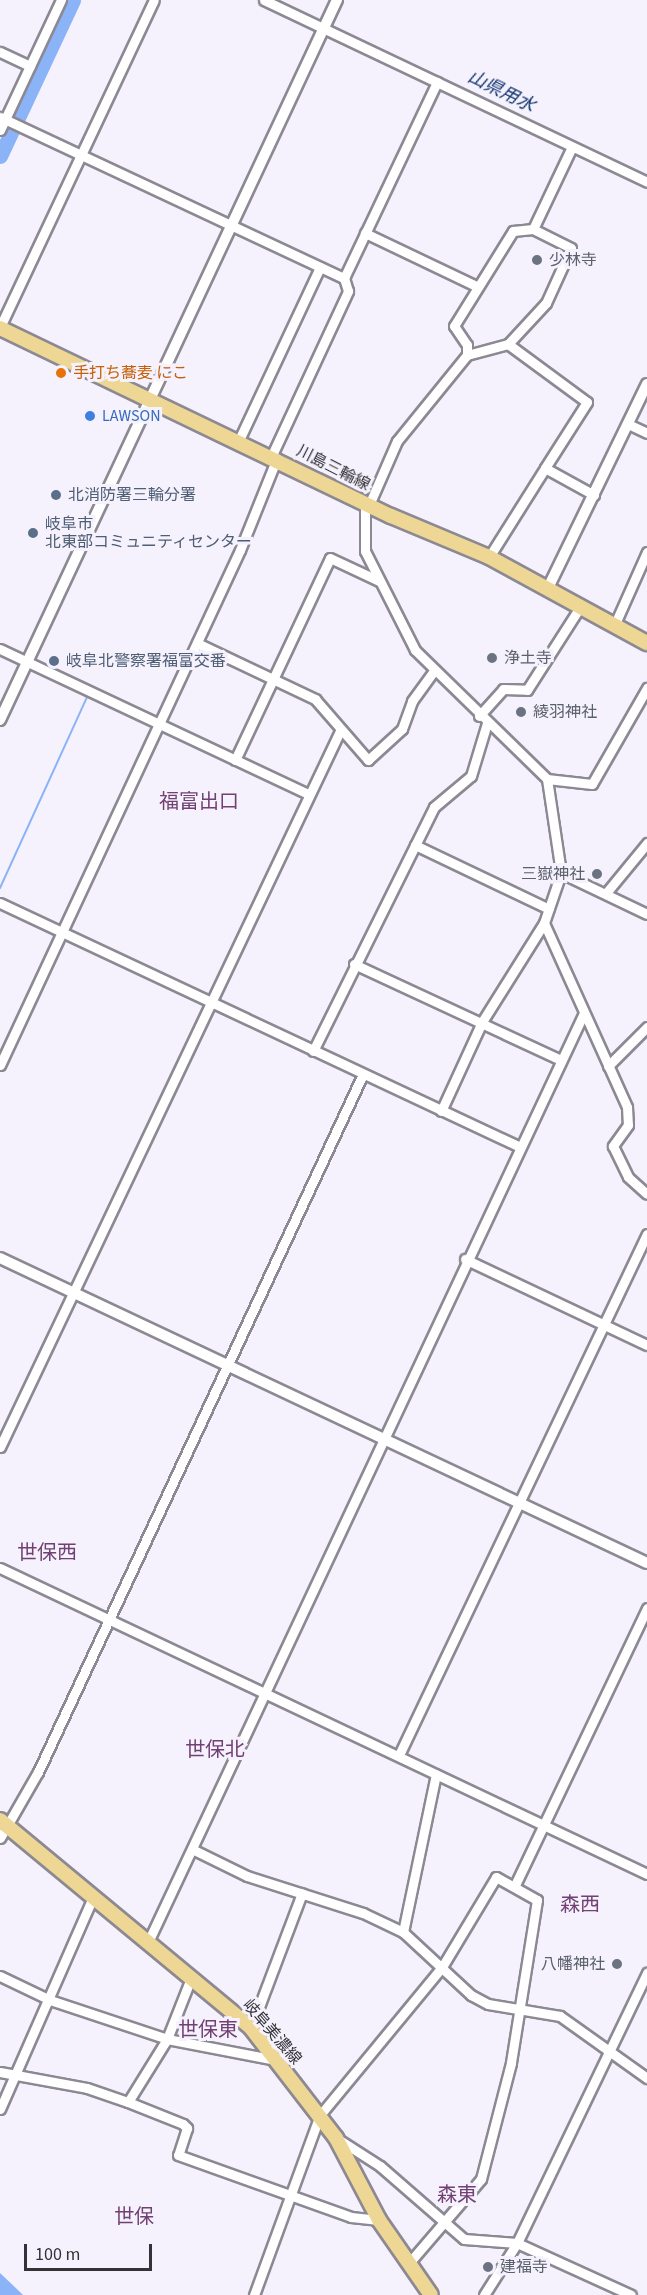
<!DOCTYPE html>
<html>
<head>
<meta charset="utf-8">
<style>
	body { margin:0 }
	#map { position:relative; width:647px; height:2295px; overflow:hidden; background:#f5f2fd; font-family:"Source Sans 3","Noto Sans JP",sans-serif }
	div>[style] { position:absolute }
	[style*='--x'] { left:calc(var(--x)*1px); top:calc(var(--y)*1px); width:calc(var(--w)*1px); rotate:calc(var(--a)*1deg) }
	.water>* { inset:0; background:#8ab4f7 }
	.stream>* { height:2px; margin:-1px; padding:0 1px; transform-origin:1px; border-radius:1px; background:#8ab4f7 }
	.river>* { height:15px; margin:-7.5px; padding:0 7.5px; transform-origin:7.5px; border-radius:7.5px; background:#8ab4f7 }
	.roads { filter:drop-shadow(2px 0 #8c8993) drop-shadow(-2px 0 #8c8993) drop-shadow(0 2px #8c8993) drop-shadow(0 -2px #8c8993) }
	.minor>* { height:9px; margin:-4.5px; padding:0 4.5px; transform-origin:4.5px; border-radius:4.5px; background:#fff }
	.tertiary>* { height:10px; margin:-5px; padding:0 5px; transform-origin:5px; border-radius:5px; background:#fff }
	.primary>* { height:14px; margin:-7px; padding:0 7px; transform-origin:7px; border-radius:7px; background:#eed794 }
	.dots>* { width:16px; height:16px; translate:-50% -50%; box-sizing:border-box; border:3px solid #f5f2fd; border-radius:50% }
	span { translate:-50% -50%; white-space:nowrap; text-align:center; line-height:1.15; -webkit-text-stroke:6px #f5f2fd; paint-order:stroke }
	.worship-label { font-size:16px; color:#5b616d }
	.left { translate:0 -50%; text-align:left }
	.right { translate:-100% -50%; text-align:right }
	.food-label { font-size:16px; color:#c56008 }
	.shop-label { font-size:16px; color:#366cbe }
	.street-label { font-size:16px; color:#333236 }
	.service-label { font-size:16px; color:#4e5e75 }
	.water-label { font-size:18px; color:#0d326c; font-style:italic }
	.quarter-label { font-size:20px; color:#724073 }
	.scale { position:absolute; left:24px; top:2244px; width:128px; height:27px; box-sizing:border-box; border:3px solid #333236; border-top:0; padding-left:8px; font-size:18px; line-height:21px; white-space:nowrap; color:#333236; -webkit-text-stroke:4px #f5f2fd; paint-order:stroke }
</style>
</head>
<body>
<div id="map">
	<div class="water">
		<div style="clip-path:polygon(0 2273px,19px 2291px,23px 2295px,0 2295px)"></div>
	</div>
	<div class="stream">
		<div style="--x:275;--y:0;--w:46;--a:26"></div>
		<div style="--x:337;--y:30;--w:81;--a:25"></div>
		<div style="--x:418;--y:68;--w:170;--a:25.4"></div>
		<div style="--x:577;--y:144;--w:77;--a:24.6"></div>
		<div style="--x:0;--y:888;--w:212;--a:-65.5"></div>
	</div>
	<div class="river">
		<div style="--x:0;--y:156;--w:172;--a:-64.9"></div>
	</div>
	<div class="roads">
		<div class="minor">
			<div style="--x:264;--y:0;--w:424;--a:25.4"></div>
			<div style="--x:0;--y:52;--w:33;--a:25"></div>
			<div style="--x:0;--y:117;--w:380;--a:25.1"></div>
			<div style="--x:0;--y:130;--w:144;--a:-64.9"></div>
			<div style="--x:365;--y:233;--w:123;--a:25.5"></div>
			<div style="--x:0;--y:327;--w:361;--a:-64.8"></div>
			<div style="--x:508;--y:344;--w:56;--a:-47.2"></div>
			<div style="--x:546;--y:303;--w:60;--a:-65.6"></div>
			<div style="--x:571;--y:248;--w:42;--a:-153.4"></div>
			<div style="--x:467;--y:355;--w:10;--a:-90"></div>
			<div style="--x:467;--y:345;--w:23;--a:-124"></div>
			<div style="--x:454;--y:326;--w:112;--a:-58.2"></div>
			<div style="--x:513;--y:231;--w:20;--a:-6"></div>
			<div style="--x:533;--y:229;--w:91;--a:-64.6"></div>
			<div style="--x:628;--y:424;--w:21;--a:25"></div>
			<div style="--x:239;--y:440;--w:191;--a:-64.9"></div>
			<div style="--x:272;--y:455;--w:181;--a:-65.1"></div>
			<div style="--x:348;--y:291;--w:14;--a:-107"></div>
			<div style="--x:344;--y:278;--w:217;--a:-64.6"></div>
			<div style="--x:365;--y:502;--w:49;--a:90"></div>
			<div style="--x:365;--y:551;--w:111;--a:63.2"></div>
			<div style="--x:415;--y:650;--w:185;--a:44.3"></div>
			<div style="--x:547;--y:779;--w:95;--a:81.5"></div>
			<div style="--x:561;--y:873;--w:53;--a:108.8"></div>
			<div style="--x:544;--y:923;--w:117;--a:122.1"></div>
			<div style="--x:482;--y:1022;--w:98;--a:114.7"></div>
			<div style="--x:369;--y:505;--w:70;--a:-66.4"></div>
			<div style="--x:397;--y:441;--w:111;--a:-50.9"></div>
			<div style="--x:467;--y:355;--w:42;--a:-15"></div>
			<div style="--x:508;--y:344;--w:98;--a:36.3"></div>
			<div style="--x:587;--y:402;--w:78;--a:122.5"></div>
			<div style="--x:489;--y:557;--w:105;--a:-57.8"></div>
			<div style="--x:545;--y:468;--w:56;--a:28.9"></div>
			<div style="--x:614;--y:626;--w:81;--a:-66"></div>
			<div style="--x:197;--y:643;--w:131;--a:25.4"></div>
			<div style="--x:315;--y:699;--w:81;--a:49"></div>
			<div style="--x:368;--y:760;--w:46;--a:-42.4"></div>
			<div style="--x:402;--y:729;--w:30;--a:-70"></div>
			<div style="--x:412;--y:701;--w:36;--a:-54"></div>
			<div style="--x:0;--y:649;--w:340;--a:25.2"></div>
			<div style="--x:479;--y:716;--w:36;--a:-48"></div>
			<div style="--x:503;--y:689;--w:24;--a:2"></div>
			<div style="--x:527;--y:690;--w:98;--a:-57.4"></div>
			<div style="--x:235;--y:760;--w:223;--a:-64.8"></div>
			<div style="--x:330;--y:558;--w:54;--a:25.1"></div>
			<div style="--x:547;--y:779;--w:45;--a:6.3"></div>
			<div style="--x:592;--y:784;--w:111;--a:-60.2"></div>
			<div style="--x:415;--y:845;--w:148;--a:25.5"></div>
			<div style="--x:561;--y:873;--w:95;--a:25.5"></div>
			<div style="--x:606;--y:893;--w:65;--a:-50.6"></div>
			<div style="--x:0;--y:903;--w:572;--a:25.13"></div>
			<div style="--x:544;--y:923;--w:202;--a:65.7"></div>
			<div style="--x:627;--y:1107;--w:18;--a:87"></div>
			<div style="--x:628;--y:1125;--w:26;--a:126"></div>
			<div style="--x:613;--y:1146;--w:34;--a:64"></div>
			<div style="--x:628;--y:1177;--w:25;--a:42"></div>
			<div style="--x:354;--y:964;--w:226;--a:24.9"></div>
			<div style="--x:313;--y:1051;--w:272;--a:-63.6"></div>
			<div style="--x:434;--y:807;--w:48;--a:-40"></div>
			<div style="--x:471;--y:776;--w:55;--a:-73.2"></div>
			<div style="--x:0;--y:1065;--w:568;--a:-65.01"></div>
			<div style="--x:240;--y:550;--w:99;--a:-68.1"></div>
			<div style="--x:608;--y:1066;--w:55;--a:-45"></div>
			<div style="--x:465;--y:1259;--w:201;--a:25.3"></div>
			<div style="--x:0;--y:1447;--w:793;--a:-64.6"></div>
			<div style="--x:0;--y:1568;--w:716;--a:25.31"></div>
			<div style="--x:399;--y:1755;--w:577;--a:-64.55"></div>
			<div style="--x:0;--y:1838;--w:76;--a:-60.1"></div>
			<div style="--x:38;--y:1772;--w:770;--a:-65.03"></div>
			<div style="--x:194;--y:1850;--w:59;--a:26.1"></div>
			<div style="--x:247;--y:1876;--w:122;--a:17.7"></div>
			<div style="--x:363;--y:1913;--w:44;--a:25.4"></div>
			<div style="--x:403;--y:1932;--w:93;--a:42.8"></div>
			<div style="--x:471;--y:1995;--w:19;--a:28"></div>
			<div style="--x:488;--y:2004;--w:73;--a:9.5"></div>
			<div style="--x:560;--y:2016;--w:107;--a:35.5"></div>
			<div style="--x:515;--y:1885;--w:307;--a:-64.5"></div>
			<div style="--x:403;--y:1932;--w:161;--a:-78.2"></div>
			<div style="--x:148;--y:1942;--w:1026;--a:-64.86"></div>
			<div style="--x:0;--y:1976;--w:55;--a:25.6"></div>
			<div style="--x:50;--y:2000;--w:123;--a:18.4"></div>
			<div style="--x:167;--y:2039;--w:111;--a:10.9"></div>
			<div style="--x:251;--y:2028;--w:144;--a:-69.3"></div>
			<div style="--x:0;--y:2072;--w:88;--a:10.4"></div>
			<div style="--x:87;--y:2088;--w:43;--a:18.9"></div>
			<div style="--x:128;--y:2102;--w:59;--a:21.8"></div>
			<div style="--x:183;--y:2124;--w:6;--a:45"></div>
			<div style="--x:187;--y:2128;--w:28;--a:108"></div>
			<div style="--x:178;--y:2155;--w:184;--a:19.7"></div>
			<div style="--x:351;--y:2217;--w:28;--a:6"></div>
			<div style="--x:128;--y:2102;--w:74;--a:-58.2"></div>
			<div style="--x:167;--y:2039;--w:66;--a:-68.5"></div>
			<div style="--x:0;--y:2109;--w:229;--a:-66.3"></div>
			<div style="--x:338;--y:2139;--w:50;--a:32.7"></div>
			<div style="--x:380;--y:2166;--w:111;--a:41"></div>
			<div style="--x:464;--y:2239;--w:53;--a:4.3"></div>
			<div style="--x:517;--y:2243;--w:125;--a:24.5"></div>
			<div style="--x:254;--y:2295;--w:192;--a:-69.9"></div>
			<div style="--x:320;--y:2115;--w:192;--a:-50.5"></div>
			<div style="--x:442;--y:1967;--w:105;--a:-59"></div>
			<div style="--x:496;--y:1877;--w:47;--a:29.3"></div>
			<div style="--x:537;--y:1900;--w:165;--a:99.1"></div>
			<div style="--x:511;--y:2063;--w:120;--a:104.5"></div>
			<div style="--x:481;--y:2179;--w:111;--a:130.6"></div>
			<div style="--x:484;--y:2295;--w:62;--a:-57.6"></div>
			<div style="--x:517;--y:2243;--w:300;--a:-64.3"></div>
		</div>
		<div class="tertiary">
			<div style="--x:547;--y:590;--w:229;--a:-64.1"></div>
			<div style="--x:0;--y:720;--w:795;--a:-64.92"></div>
			<div style="--x:0;--y:1258;--w:715;--a:25.24"></div>
		</div>
		<div class="primary">
			<div style="--x:0;--y:328;--w:434;--a:25.7"></div>
			<div style="--x:391;--y:516;--w:106;--a:22.7"></div>
			<div style="--x:489;--y:557;--w:180;--a:28.6"></div>
			<div style="--x:0;--y:1820;--w:326;--a:39.6"></div>
			<div style="--x:251;--y:2028;--w:139;--a:52.3"></div>
			<div style="--x:336;--y:2138;--w:93;--a:62.3"></div>
			<div style="--x:379;--y:2220;--w:91;--a:55.3"></div>
		</div>
	</div>
	<div class="dots">
		<div style="left:537px;top:260px;background:#6b7280"></div>
		<div style="left:61px;top:373px;background:#e8710a"></div>
		<div style="left:90px;top:416px;background:#3f7fe0"></div>
		<div style="left:56px;top:495px;background:#5c6f8a"></div>
		<div style="left:33px;top:533px;background:#5c6f8a"></div>
		<div style="left:492px;top:658px;background:#6b7280"></div>
		<div style="left:54px;top:661px;background:#5c6f8a"></div>
		<div style="left:521px;top:712px;background:#6b7280"></div>
		<div style="left:597px;top:874px;background:#6b7280"></div>
		<div style="left:617px;top:1964px;background:#6b7280"></div>
		<div style="left:488px;top:2267px;background:#6b7280"></div>
	</div>
	<div class="worship-label">
		<span class="left" style="left:549px;top:260px">少林寺</span>
		<span class="left" style="left:504px;top:658px">浄土寺</span>
		<span class="left" style="left:533px;top:712px">綾羽神社</span>
		<span class="right" style="left:585px;top:874px">三嶽神社</span>
		<span class="right" style="left:605px;top:1964px">八幡神社</span>
		<span class="left" style="left:500px;top:2267px">建福寺</span>
	</div>
	<div class="food-label">
		<span class="left" style="left:73px;top:373px">手打ち蕎麦 にこ</span>
	</div>
	<div class="shop-label">
		<span class="left" style="left:102px;top:416px">LAWSON</span>
	</div>
	<div class="street-label">
		<span style="left:333px;top:468px;rotate:27deg">川島三輪線</span>
		<span style="left:272px;top:2032px;rotate:49deg">岐阜美濃線</span>
	</div>
	<div class="service-label">
		<span class="left" style="left:68px;top:495px">北消防署三輪分署</span>
		<span class="left" style="left:45px;top:533px">岐阜市<br>北東部コミュニティセンター</span>
		<span class="left" style="left:66px;top:661px">岐阜北警察署福富交番</span>
	</div>
	<div class="water-label">
		<span style="left:501px;top:92px;rotate:26deg">山県用水</span>
	</div>
	<div class="quarter-label">
		<span style="left:199px;top:802px">福富出口</span>
		<span style="left:47px;top:1553px">世保西</span>
		<span style="left:215px;top:1750px">世保北</span>
		<span style="left:580px;top:1905px">森西</span>
		<span style="left:208px;top:2030px">世保東</span>
		<span style="left:457px;top:2195px">森東</span>
		<span style="left:134px;top:2217px">世保</span>
	</div>
	<div class="scale">100 m</div>
</div>
</body>
</html>
